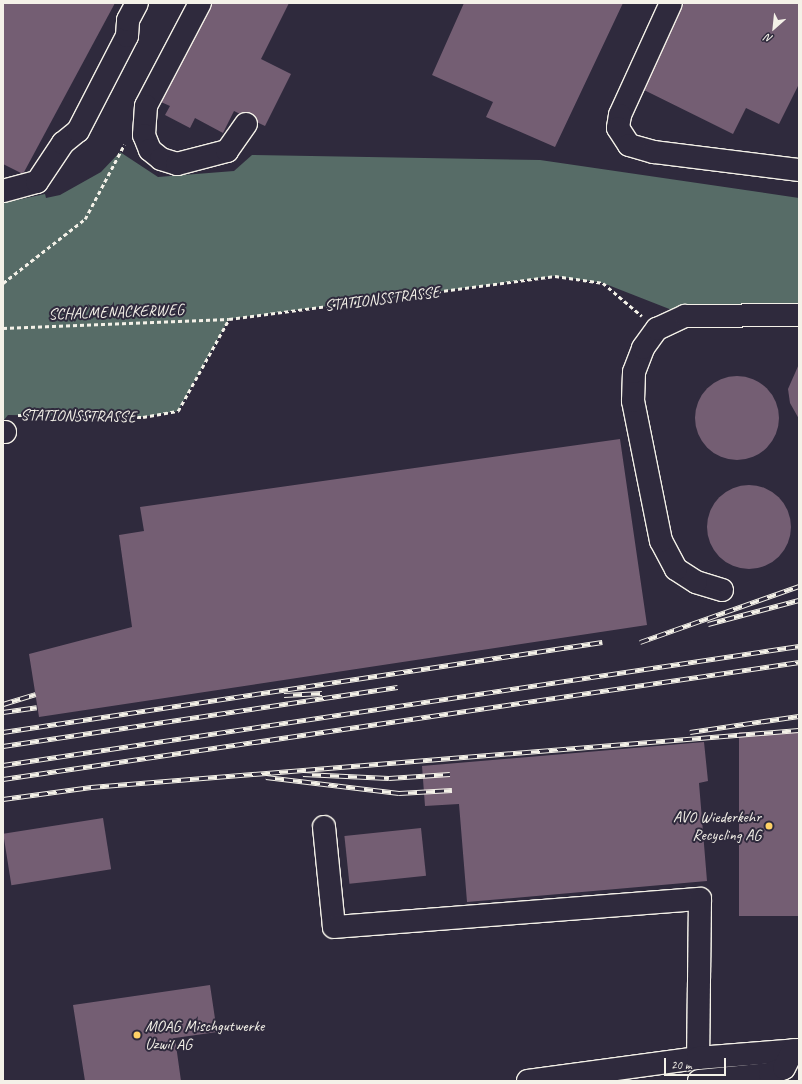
<!DOCTYPE html>
<html>
<head>
<meta charset="utf-8">
<style>
	body { margin:0 }
	#map { position:relative; width:802px; height:1084px; overflow:hidden; background:#2f2a3d; font-family:Caveat,sans-serif }
	div>[style] { position:absolute }
	[style*='--x'] { left:calc(var(--x)*1px); top:calc(var(--y)*1px); width:calc(var(--w)*1px); rotate:calc(var(--a)*1deg) }
	.green>* { inset:0; background:#576c67 }
	.building>* { inset:0; background:#745e73; transform-origin:0 0 }
	.round { border-radius:50% }
	.path>* { height:2.5px; margin-top:-1.25px; transform-origin:0; background:repeating-linear-gradient(90deg,#f4f1e8 0 4px,transparent 0 7px) }
	.roads { filter:drop-shadow(1px 0 #f4f1e8) drop-shadow(-1px 0 #f4f1e8) drop-shadow(0 1px #f4f1e8) drop-shadow(0 -1px #f4f1e8) }
	.minor>* { height:22px; margin:-11px; padding:0 11px; transform-origin:11px; border-radius:11px; background:#2f2a3d }
	.rail>* { height:4.5px; margin-top:-2.25px; transform-origin:0; background:repeating-linear-gradient(90deg,#2f2a3d 0 9px,#f4f1e8 0 18px); box-sizing:border-box; border-block:1px solid #f4f1e8 }
	.dots>* { width:11px; height:11px; translate:-50% -50%; box-sizing:border-box; border:2px solid #2f2a3d; border-radius:50% }
	span { translate:-50% -50%; white-space:nowrap; text-align:center; line-height:1.15; -webkit-text-stroke:4px #2f2a3d; paint-order:stroke }
	.street-label { font-size:16px; color:#f4f1e8 }
	.poi-label { font-size:16px; color:#f4f1e8 }
	.right { translate:-100% -50%; text-align:right }
	.left { translate:0 -50%; text-align:left }
	.frame { position:absolute; inset:0; border:4px solid #f4f1e8; pointer-events:none }
	.north { position:absolute; left:754px; top:8px; width:40px; height:40px; -webkit-text-stroke:3px #2f2a3d; paint-order:stroke; rotate:207deg; font-size:11px; font-weight:700; line-height:16px; text-align:center; color:#f4f1e8 }
	.north::after { content:''; display:block; margin:auto; width:14px; height:18px; background:#f4f1e8; clip-path:polygon(50% 0,100% 100%,50% 72%,0 100%) }
	.scale { position:absolute; left:664px; top:1058px; width:62px; height:18px; box-sizing:border-box; border:2px solid #f4f1e8; border-top:0; padding-left:5px; font-size:12px; line-height:14px; white-space:nowrap; color:#f4f1e8; -webkit-text-stroke:3px #2f2a3d; paint-order:stroke }
</style>
</head>
<body>
<div id="map">
	<div class="green">
		<div style="clip-path:polygon(120px 152px,158px 177px,234px 171px,252px 155px,540px 160px,799px 198px,799px 312px,677px 312px,603px 283px,555px 276px,229px 319px,178px 411px,143px 417px,8px 415px,3px 421px,3px 203px,45px 194px,46px 198px,60px 195px,101px 172px)"></div>
	</div>
	<div class="building">
		<div style="clip-path:polygon(3px 3px,115px 3px,23px 174px,3px 164px)"></div>
		<div style="clip-path:polygon(211px 3px,289px 3px,261px 59px,291px 74px,265px 126px,234px 111px,223px 133px,195px 118px,190px 128px,165px 115px,170px 106px,161px 102px)"></div>
		<div style="clip-path:polygon(464px 3px,623px 3px,555px 147px,486px 117px,493px 102px,432px 75px)"></div>
		<div style="clip-path:polygon(684px 3px,799px 3px,799px 84px,779px 124px,746px 108px,733px 134px,642px 89px)"></div>
		<div style="clip-path:polygon(799px 364px,799px 419px,790px 403px,788px 389px)"></div>
		<div class="round" style="left:695px;top:376px;width:84px;height:84px"></div>
		<div style="clip-path:polygon(620px 439px,647px 625px,39px 717px,29px 654px,132px 627px,119px 535px,144px 531px,140px 507px)"></div>
		<div class="round" style="left:707px;top:485px;width:84px;height:84px"></div>
		<div style="left:799px;top:732px;width:184px;height:60px;rotate:90deg"></div>
		<div style="clip-path:polygon(704px 742px,708px 781px,699px 783px,707px 881px,467px 902px,459px 804px,425px 806px,422px 766px)"></div>
		<div style="left:103px;top:818px;width:52px;height:101px;rotate:81deg"></div>
		<div style="left:421px;top:828px;width:48px;height:77px;rotate:84deg"></div>
		<div style="clip-path:polygon(210px 985px,217px 1032px,175px 1038px,181px 1081px,85px 1081px,73px 1005px)"></div>
	</div>
	<div class="path">
		<div style="--x:3;--y:283;--w:104;--a:-38"></div>
		<div style="--x:85;--y:219;--w:84;--a:-62.2"></div>
		<div style="--x:3;--y:328;--w:226;--a:-2.3"></div>
		<div style="--x:18;--y:415;--w:125;--a:0.9"></div>
		<div style="--x:143;--y:417;--w:36;--a:-10"></div>
		<div style="--x:178;--y:411;--w:105;--a:-61"></div>
		<div style="--x:229;--y:319;--w:329;--a:-7.5"></div>
		<div style="--x:555;--y:276;--w:49;--a:8.3"></div>
		<div style="--x:603;--y:283;--w:51;--a:40.2"></div>
	</div>
	<div class="roads">
		<div class="minor">
			<div style="--x:200;--y:3;--w:116;--a:117.7"></div>
			<div style="--x:146;--y:106;--w:29;--a:94"></div>
			<div style="--x:144;--y:135;--w:16;--a:68"></div>
			<div style="--x:150;--y:150;--w:14;--a:39"></div>
			<div style="--x:161;--y:159;--w:17;--a:17"></div>
			<div style="--x:177;--y:164;--w:52;--a:-14.6"></div>
			<div style="--x:227;--y:151;--w:33;--a:-55"></div>
			<div style="--x:671;--y:3;--w:123;--a:114.5"></div>
			<div style="--x:620;--y:115;--w:13;--a:99"></div>
			<div style="--x:618;--y:128;--w:20;--a:57"></div>
			<div style="--x:629;--y:145;--w:26;--a:16"></div>
			<div style="--x:654;--y:152;--w:146;--a:7.1"></div>
			<div style="--x:3;--y:191;--w:35;--a:-15"></div>
			<div style="--x:37;--y:182;--w:47;--a:-56.3"></div>
			<div style="--x:63;--y:143;--w:19;--a:-39"></div>
			<div style="--x:78;--y:131;--w:107;--a:-62.7"></div>
			<div style="--x:127;--y:36;--w:16;--a:-86"></div>
			<div style="--x:128;--y:20;--w:19;--a:-62"></div>
			<div style="--x:3;--y:432;--w:2;--a:0"></div>
			<div style="--x:722;--y:590;--w:27;--a:-163"></div>
			<div style="--x:696;--y:582;--w:24;--a:-147"></div>
			<div style="--x:676;--y:569;--w:32;--a:-118"></div>
			<div style="--x:661;--y:541;--w:143;--a:-101.3"></div>
			<div style="--x:633;--y:401;--w:29;--a:-88"></div>
			<div style="--x:634;--y:372;--w:26;--a:-69"></div>
			<div style="--x:643;--y:348;--w:24;--a:-54"></div>
			<div style="--x:657;--y:329;--w:31;--a:-25"></div>
			<div style="--x:685;--y:316;--w:114;--a:-0.5"></div>
			<div style="--x:324;--y:827;--w:100;--a:84.3"></div>
			<div style="--x:334;--y:927;--w:367;--a:-4.4"></div>
			<div style="--x:700;--y:899;--w:159;--a:90.7"></div>
			<div style="--x:528;--y:1081;--w:172;--a:-7.7"></div>
			<div style="--x:698;--y:1058;--w:101;--a:-4.5"></div>
			<div style="--x:699;--y:1081;--w:71;--a:-5.6"></div>
			<div style="--x:770;--y:1074;--w:15;--a:-23"></div>
			<div style="--x:784;--y:1068;--w:20;--a:-63"></div>
		</div>
	</div>
	<div class="rail">
		<div style="--x:708;--y:624;--w:94;--a:-14.8"></div>
		<div style="--x:640;--y:642;--w:169;--a:-19.4"></div>
		<div style="--x:284;--y:695;--w:38;--a:-3"></div>
		<div style="--x:3;--y:704;--w:34;--a:-17"></div>
		<div style="--x:3;--y:712;--w:34;--a:-8"></div>
		<div style="--x:3;--y:732;--w:606;--a:-8.54"></div>
		<div style="--x:690;--y:732;--w:110;--a:-8.4"></div>
		<div style="--x:3;--y:746;--w:399;--a:-8.5"></div>
		<div style="--x:3;--y:765;--w:805;--a:-8.5"></div>
		<div style="--x:303;--y:774;--w:86;--a:2.7"></div>
		<div style="--x:389;--y:778;--w:61;--a:-3.8"></div>
		<div style="--x:266;--y:777;--w:134;--a:6.9"></div>
		<div style="--x:399;--y:793;--w:53;--a:-3.2"></div>
		<div style="--x:3;--y:779;--w:805;--a:-8.36"></div>
		<div style="--x:3;--y:799;--w:89;--a:-7.8"></div>
		<div style="--x:91;--y:787;--w:710;--a:-4.6"></div>
	</div>
	<div class="dots">
		<div style="left:769px;top:826px;background:#ffd166"></div>
		<div style="left:137px;top:1035px;background:#ffd166"></div>
	</div>
	<div class="street-label">
		<span style="left:382px;top:299px;rotate:-7deg">STATIONSSTRASSE</span>
		<span style="left:116px;top:312px;rotate:-2deg">SCHALMENACKERWEG</span>
		<span style="left:78px;top:416px;rotate:1deg">STATIONSSTRASSE</span>
	</div>
	<div class="poi-label">
		<span class="right" style="left:761px;top:826px">AVO Wiederkehr<br>Recycling AG</span>
		<span class="left" style="left:145px;top:1035px">MOAG Mischgutwerke<br>Uzwil AG</span>
	</div>
	<div class="frame"></div>
	<div class="north">N</div>
	<div class="scale">20 m</div>
</div>
</body>
</html>
